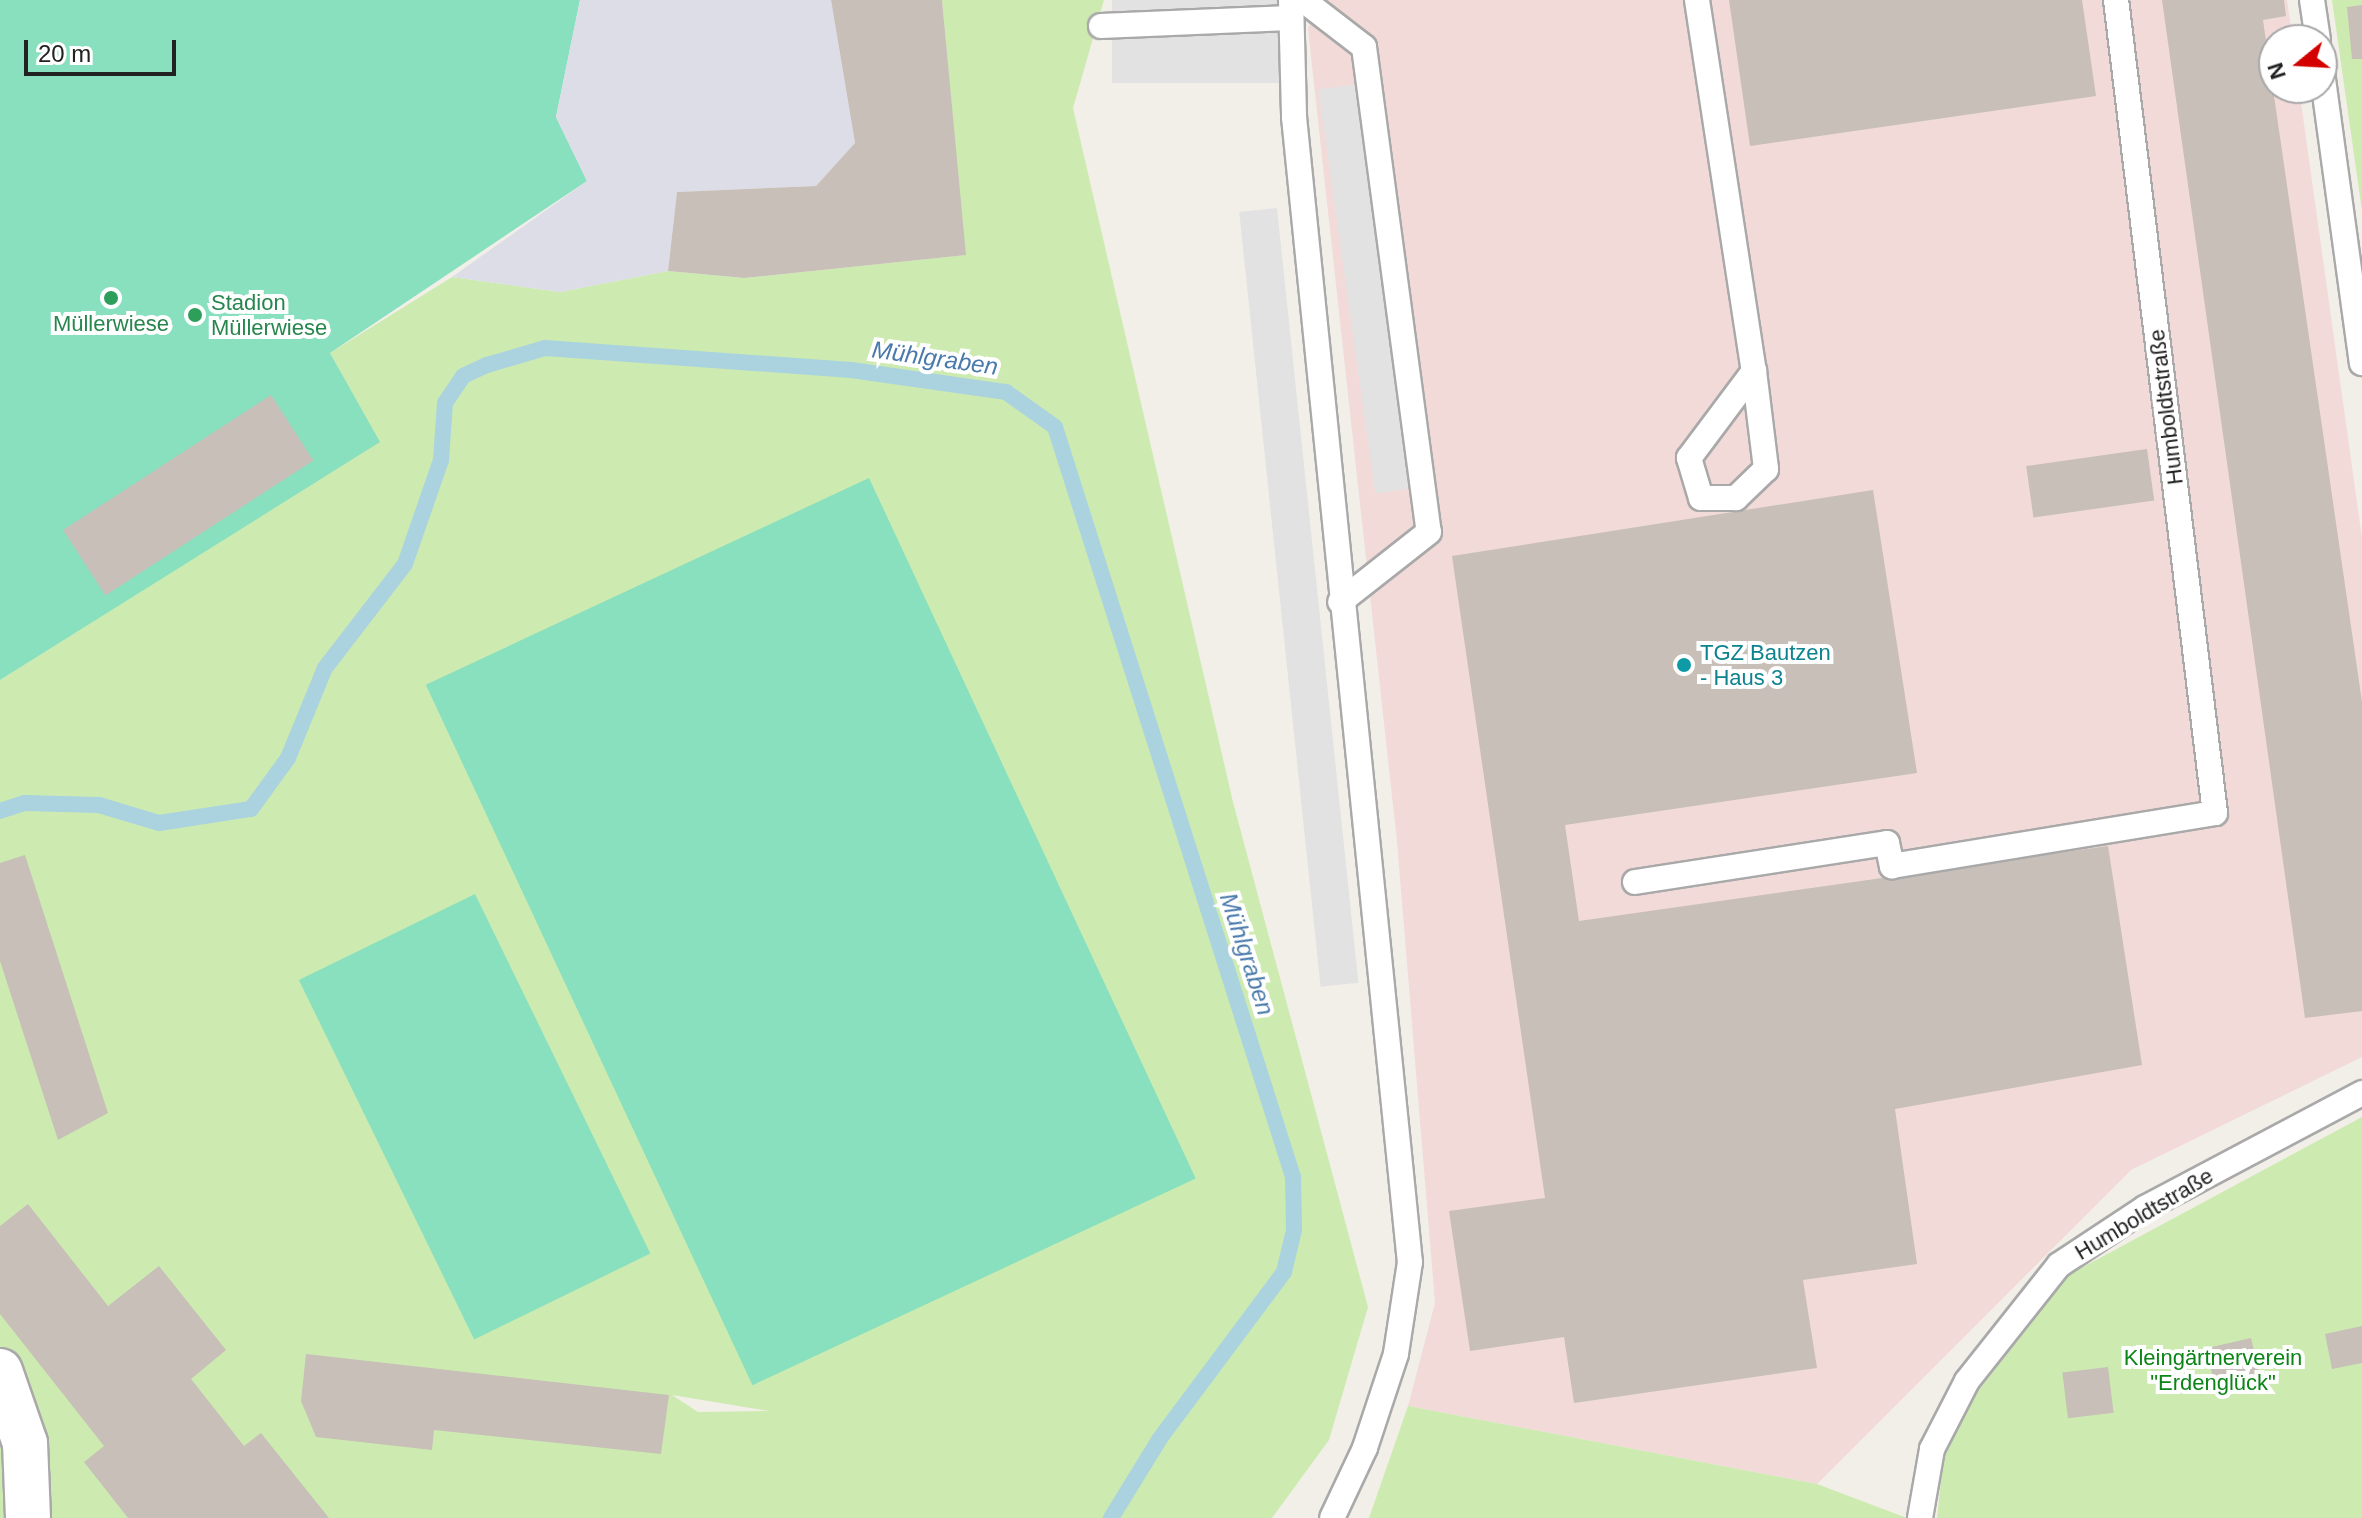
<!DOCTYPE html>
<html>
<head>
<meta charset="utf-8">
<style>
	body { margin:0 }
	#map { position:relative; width:2362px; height:1518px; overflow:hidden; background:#f2efe9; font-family:Arial,sans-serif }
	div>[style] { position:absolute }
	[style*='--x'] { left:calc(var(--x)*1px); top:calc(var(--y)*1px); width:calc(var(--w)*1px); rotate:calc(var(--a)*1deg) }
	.commercial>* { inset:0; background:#f2dad9 }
	.grass>* { inset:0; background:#cdebb0 }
	.pitch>* { inset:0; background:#88e0be; transform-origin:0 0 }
	.parking>* { inset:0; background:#e2e2e2; transform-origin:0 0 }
	.plaza>* { inset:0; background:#dddde8 }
	.stream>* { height:16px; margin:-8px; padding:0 8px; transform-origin:8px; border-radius:8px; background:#aad3df }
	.building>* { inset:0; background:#c7bfb8; transform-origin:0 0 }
	.roads { filter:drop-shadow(2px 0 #a9a9a9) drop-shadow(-2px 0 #a9a9a9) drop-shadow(0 2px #a9a9a9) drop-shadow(0 -2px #a9a9a9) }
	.service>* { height:24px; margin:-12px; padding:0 12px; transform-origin:12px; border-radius:12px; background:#fff }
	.minor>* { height:44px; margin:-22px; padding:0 22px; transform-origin:22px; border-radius:22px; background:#fff }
	.dots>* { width:22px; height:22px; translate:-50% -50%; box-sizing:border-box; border:4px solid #fff; border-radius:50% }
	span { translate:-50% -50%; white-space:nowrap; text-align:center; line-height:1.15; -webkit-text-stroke:8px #fff; paint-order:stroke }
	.leisure-label { font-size:22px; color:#27864d }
	.left { translate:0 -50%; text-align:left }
	.street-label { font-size:22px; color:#222 }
	.culture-label { font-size:22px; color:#0d838f }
	.park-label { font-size:22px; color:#0c8416 }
	.water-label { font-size:24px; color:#4a7aab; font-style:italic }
	.north { position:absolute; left:2258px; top:24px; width:80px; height:80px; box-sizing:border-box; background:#fff; border:2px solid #a7a7a7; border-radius:50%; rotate:252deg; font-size:22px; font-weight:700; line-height:32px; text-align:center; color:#222 }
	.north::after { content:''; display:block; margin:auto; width:28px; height:36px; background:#d40000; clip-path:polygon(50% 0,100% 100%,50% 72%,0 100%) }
	.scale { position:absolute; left:24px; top:40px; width:152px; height:36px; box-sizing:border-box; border:4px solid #222; border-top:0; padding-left:10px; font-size:24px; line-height:28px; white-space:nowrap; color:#222; -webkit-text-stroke:6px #fff; paint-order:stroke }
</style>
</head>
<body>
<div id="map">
	<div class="commercial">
		<div style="clip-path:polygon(1318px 0,2287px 0,2293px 40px,2274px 40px,2274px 88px,2299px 88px,2362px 538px,2362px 1057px,2131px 1170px,1817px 1484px,1408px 1406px,1435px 1303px,1397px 842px,1308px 29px)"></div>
	</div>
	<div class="grass">
		<div style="clip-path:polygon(evenodd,942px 0,1104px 0,1073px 108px,1233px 802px,1368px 1307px,1329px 1440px,1272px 1518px,0 1518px,0 680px,379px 442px,330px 353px,452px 277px,560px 292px,668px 271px,744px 278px,965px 255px,942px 0,672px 1395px,769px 1411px,698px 1412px,672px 1395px)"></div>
		<div style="clip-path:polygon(2332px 0,2362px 0,2362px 211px)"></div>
		<div style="clip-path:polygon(2362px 1117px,2362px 1518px,1937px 1518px,1943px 1460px,1974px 1396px,2070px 1274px)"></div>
		<div style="clip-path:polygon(1408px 1406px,1817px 1484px,1907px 1518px,1369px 1518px)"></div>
	</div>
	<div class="pitch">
		<div style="clip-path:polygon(0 0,580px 0,556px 117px,587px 181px,330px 353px,380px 442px,0 680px)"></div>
		<div style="left:869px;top:478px;width:773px;height:489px;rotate:65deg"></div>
		<div style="left:475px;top:894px;width:400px;height:196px;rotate:64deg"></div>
	</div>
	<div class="parking">
		<div style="left:1112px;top:0;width:177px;height:83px"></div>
		<div style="left:1365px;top:83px;width:408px;height:47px;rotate:82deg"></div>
		<div style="left:1277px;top:208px;width:779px;height:38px;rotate:84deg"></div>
	</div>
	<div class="plaza">
		<div style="clip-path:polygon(580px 0,831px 0,855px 143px,816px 186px,677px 192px,668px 271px,560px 292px,452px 277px,587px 181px,556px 117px)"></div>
	</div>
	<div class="stream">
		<div style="--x:0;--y:811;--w:26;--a:-18"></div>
		<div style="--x:25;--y:803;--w:74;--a:1.5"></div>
		<div style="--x:99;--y:805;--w:63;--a:16.7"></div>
		<div style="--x:159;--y:823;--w:93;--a:-8.7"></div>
		<div style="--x:251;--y:809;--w:63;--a:-54"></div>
		<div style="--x:288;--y:758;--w:97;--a:-67.7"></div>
		<div style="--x:325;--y:668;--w:131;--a:-52.4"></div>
		<div style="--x:405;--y:564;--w:110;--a:-70.9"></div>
		<div style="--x:441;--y:460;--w:57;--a:-86"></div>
		<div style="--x:445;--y:403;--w:32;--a:-56"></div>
		<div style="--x:463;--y:376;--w:26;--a:-25"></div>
		<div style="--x:487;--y:365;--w:60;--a:-16.3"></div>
		<div style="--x:545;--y:348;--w:307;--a:4.1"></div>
		<div style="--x:851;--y:370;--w:157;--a:8.1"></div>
		<div style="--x:1006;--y:392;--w:60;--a:35.5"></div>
		<div style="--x:1055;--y:427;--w:787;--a:72.39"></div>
		<div style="--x:1293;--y:1177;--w:53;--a:88.9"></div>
		<div style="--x:1294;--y:1230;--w:43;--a:103.4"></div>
		<div style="--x:1284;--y:1272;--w:209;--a:126.7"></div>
		<div style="--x:1159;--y:1440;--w:92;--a:121.6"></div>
	</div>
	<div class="building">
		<div style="clip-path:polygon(831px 0,942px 0,966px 255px,744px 278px,668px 271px,677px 192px,816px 186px,855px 143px)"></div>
		<div style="clip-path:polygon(1729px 0,2082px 0,2096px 96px,1750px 146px)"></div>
		<div style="clip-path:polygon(2162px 0,2284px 0,2286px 16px,2263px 20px,2362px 702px,2362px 1011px,2305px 1018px)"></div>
		<div style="clip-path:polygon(2362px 5px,2362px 59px,2352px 59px,2347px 7px)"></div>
		<div style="left:271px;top:395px;width:78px;height:248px;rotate:57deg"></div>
		<div style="left:2147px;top:449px;width:52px;height:122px;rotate:82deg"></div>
		<div style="clip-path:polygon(1873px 490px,1917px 773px,1565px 825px,1579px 921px,2108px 846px,2142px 1065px,1895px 1109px,1917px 1264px,1803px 1280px,1817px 1368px,1574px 1403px,1564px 1337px,1470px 1351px,1449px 1211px,1545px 1198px,1452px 556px)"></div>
		<div style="clip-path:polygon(25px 855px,108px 1113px,58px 1140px,0 961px,0 863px)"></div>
		<div style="clip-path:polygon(28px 1204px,108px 1306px,159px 1266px,226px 1350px,191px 1379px,244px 1446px,261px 1433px,329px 1518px,128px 1518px,84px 1462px,104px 1446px,0 1314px,0 1226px)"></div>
		<div style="clip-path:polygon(2362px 1326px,2362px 1363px,2332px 1369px,2325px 1334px)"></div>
		<div style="left:2251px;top:1338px;width:45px;height:46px;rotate:77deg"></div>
		<div style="clip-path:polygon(306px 1354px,669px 1395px,661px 1454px,434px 1430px,432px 1450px,316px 1437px,301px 1401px)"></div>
		<div style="left:2108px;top:1367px;width:46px;height:46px;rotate:83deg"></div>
	</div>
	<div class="roads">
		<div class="service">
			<div style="--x:1291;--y:0;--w:117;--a:88.5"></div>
			<div style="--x:1294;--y:117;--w:1151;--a:84.22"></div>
			<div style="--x:1410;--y:1262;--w:93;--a:98.7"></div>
			<div style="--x:1396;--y:1354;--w:99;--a:108.3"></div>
			<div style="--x:1365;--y:1448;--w:77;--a:115.2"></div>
			<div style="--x:1303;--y:0;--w:77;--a:37.6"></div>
			<div style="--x:1364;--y:47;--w:489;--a:82.4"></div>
			<div style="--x:1429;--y:532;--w:113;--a:141.8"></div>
			<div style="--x:1697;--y:0;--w:375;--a:81.3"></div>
			<div style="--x:1754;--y:371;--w:99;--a:83"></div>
			<div style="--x:1766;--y:469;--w:42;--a:136"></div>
			<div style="--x:1736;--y:498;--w:35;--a:180"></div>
			<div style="--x:1701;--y:498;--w:42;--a:-106.7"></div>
			<div style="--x:1689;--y:458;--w:109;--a:-53.2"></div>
			<div style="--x:2312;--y:0;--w:40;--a:81.5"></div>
			<div style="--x:1101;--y:26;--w:189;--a:-2.4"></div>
			<div style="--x:2322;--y:72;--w:294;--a:82.2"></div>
			<div style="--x:1635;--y:882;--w:255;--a:-8.8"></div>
			<div style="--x:1887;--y:843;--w:24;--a:78"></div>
			<div style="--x:1892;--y:866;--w:327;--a:-9.3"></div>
			<div style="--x:2215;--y:813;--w:819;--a:-96.94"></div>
			<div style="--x:1920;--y:1518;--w:70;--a:-80.1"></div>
			<div style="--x:1932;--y:1449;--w:76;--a:-62.8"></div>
			<div style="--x:1967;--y:1381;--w:148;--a:-51.6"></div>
			<div style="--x:2059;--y:1265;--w:103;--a:-33.5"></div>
			<div style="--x:2145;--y:1208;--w:246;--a:-27.9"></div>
		</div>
		<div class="minor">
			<div style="--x:0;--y:1371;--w:76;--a:70.9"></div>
			<div style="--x:25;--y:1443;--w:75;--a:87.7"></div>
		</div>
	</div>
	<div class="dots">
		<div style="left:111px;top:298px;background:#2e9e5b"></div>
		<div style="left:195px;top:315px;background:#2e9e5b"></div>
		<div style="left:1684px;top:665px;background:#0f9aa8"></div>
	</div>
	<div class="leisure-label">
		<span class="left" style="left:211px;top:315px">Stadion<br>Müllerwiese</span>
		<span style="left:111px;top:324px">Müllerwiese</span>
	</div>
	<div class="street-label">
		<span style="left:2166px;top:407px;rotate:-97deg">Humboldtstraße</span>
		<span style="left:2144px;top:1214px;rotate:-31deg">Humboldtstraße</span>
	</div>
	<div class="culture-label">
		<span class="left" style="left:1700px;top:665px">TGZ Bautzen<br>- Haus 3</span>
	</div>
	<div class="park-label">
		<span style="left:2213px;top:1370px">Kleingärtnerverein<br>"Erdenglück"</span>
	</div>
	<div class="water-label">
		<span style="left:935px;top:358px;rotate:8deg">Mühlgraben</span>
		<span style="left:1247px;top:954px;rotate:72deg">Mühlgraben</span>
	</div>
	<div class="north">N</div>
	<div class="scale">20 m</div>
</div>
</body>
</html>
